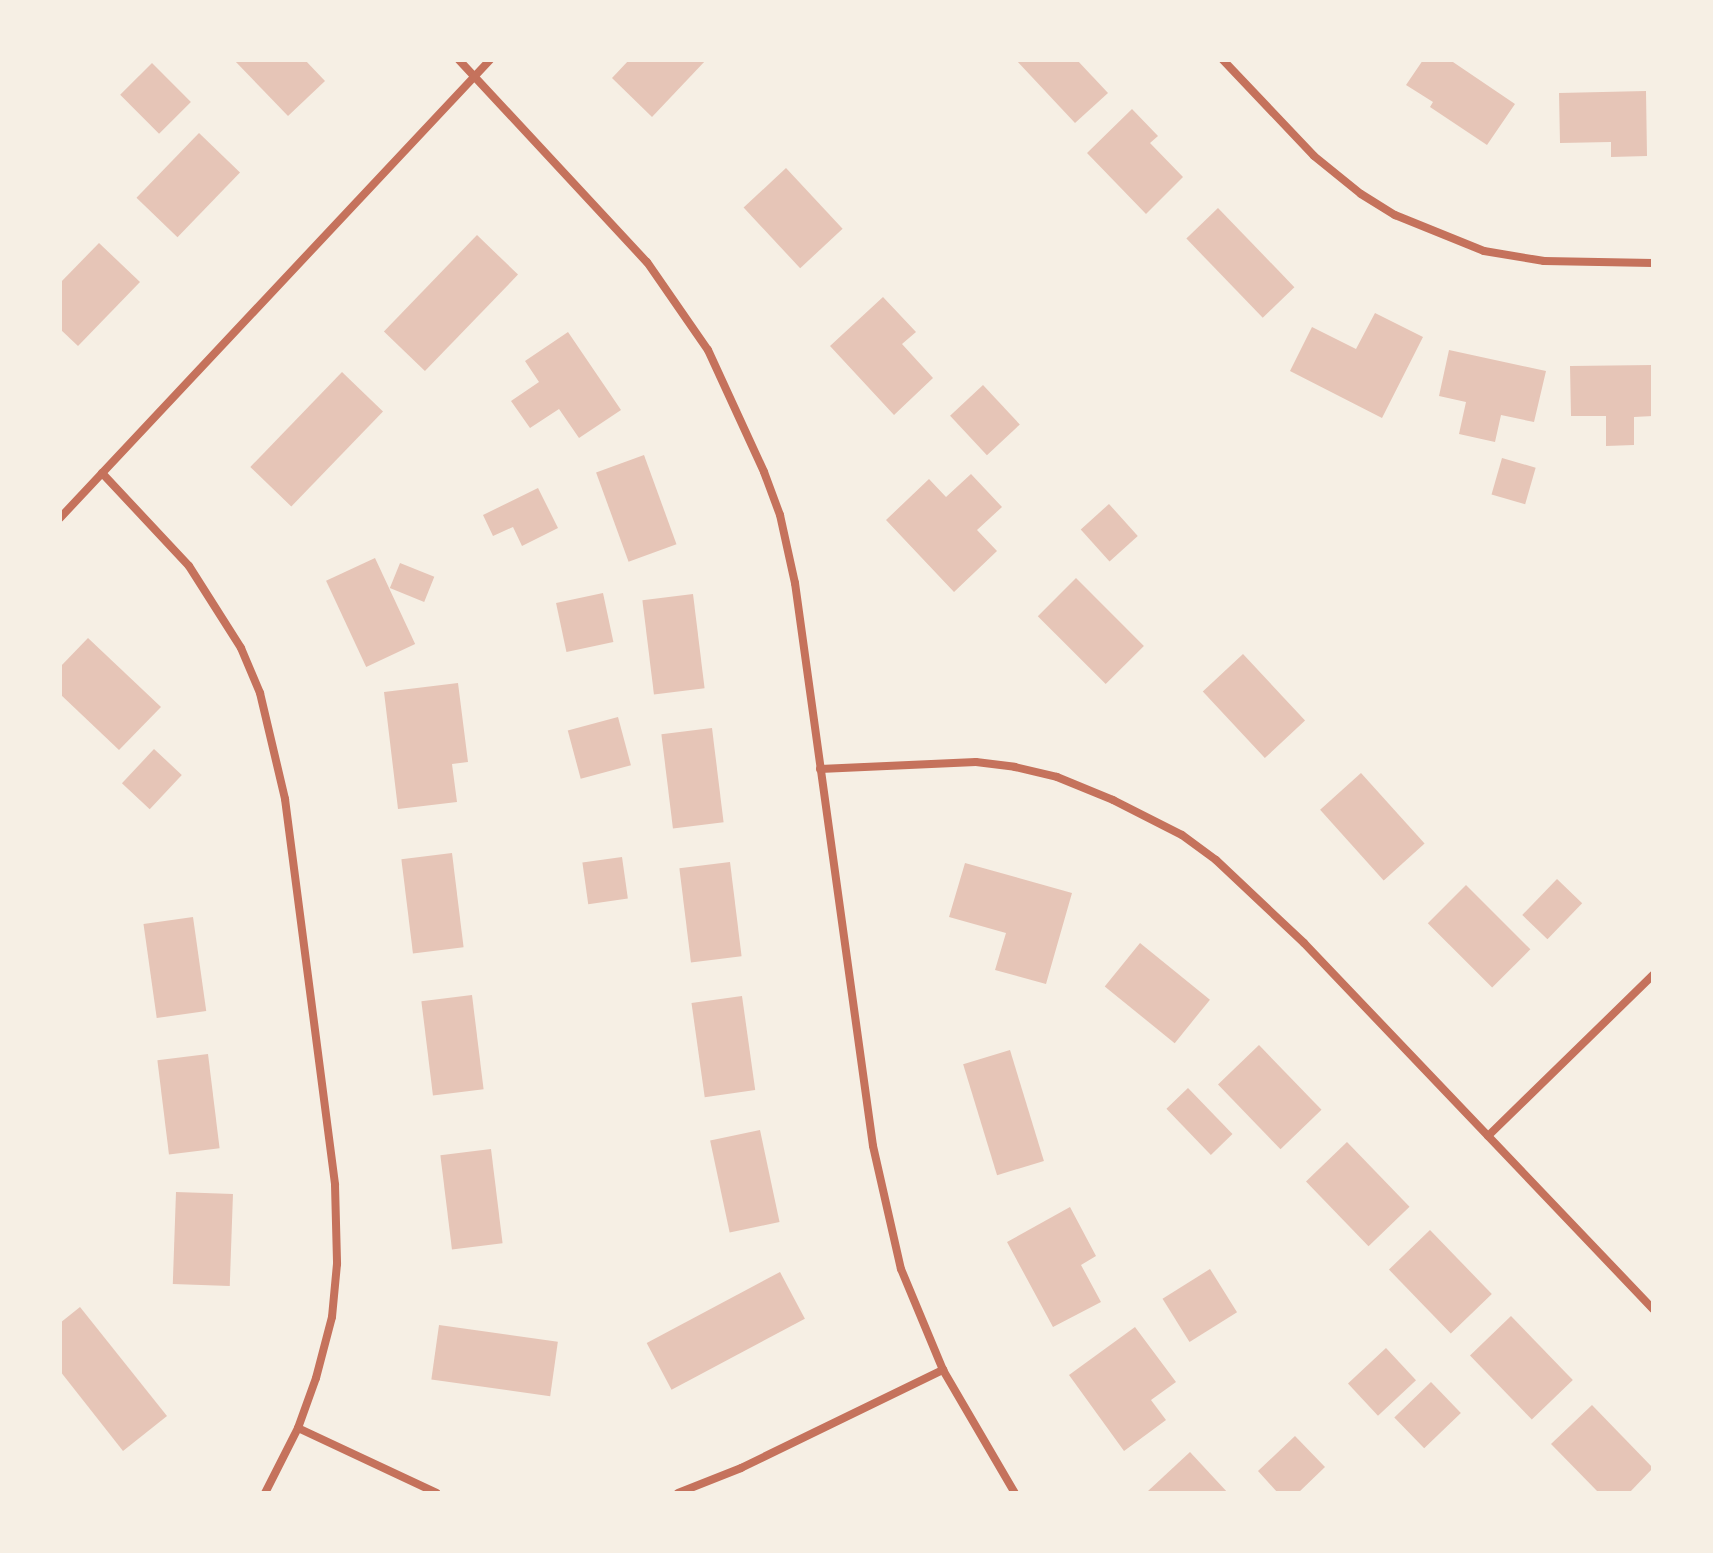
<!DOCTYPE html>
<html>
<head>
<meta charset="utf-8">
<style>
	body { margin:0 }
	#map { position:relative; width:1713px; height:1553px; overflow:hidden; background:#f6efe4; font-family:Overpass,sans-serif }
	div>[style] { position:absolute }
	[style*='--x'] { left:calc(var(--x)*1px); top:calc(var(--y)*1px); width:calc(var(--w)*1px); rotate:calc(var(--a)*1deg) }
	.building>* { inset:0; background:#e6c5b7; transform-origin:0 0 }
	.minor>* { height:8px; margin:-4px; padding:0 4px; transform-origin:4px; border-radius:4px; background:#c5725c }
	span { translate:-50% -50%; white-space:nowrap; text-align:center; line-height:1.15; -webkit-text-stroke:6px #f6efe4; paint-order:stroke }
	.frame { position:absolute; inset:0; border:62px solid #f6efe4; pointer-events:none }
</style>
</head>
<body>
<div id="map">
	<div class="building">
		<div style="clip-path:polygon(234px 60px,305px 60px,325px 81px,288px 116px)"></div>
		<div style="clip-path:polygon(629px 60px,706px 60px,652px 117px,612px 78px)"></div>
		<div style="clip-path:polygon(1016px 60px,1077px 60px,1108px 93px,1075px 123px)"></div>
		<div style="clip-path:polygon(1423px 60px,1450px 60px,1515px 104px,1487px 145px,1430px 107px,1433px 102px,1406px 85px)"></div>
		<div style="left:152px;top:63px;width:55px;height:45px;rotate:45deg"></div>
		<div style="clip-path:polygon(1646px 91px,1647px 156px,1611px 157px,1611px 142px,1560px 143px,1559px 93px)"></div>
		<div style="clip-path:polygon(1132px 109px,1158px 136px,1150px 143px,1183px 177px,1146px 214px,1087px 153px)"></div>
		<div style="left:199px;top:133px;width:57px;height:90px;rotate:44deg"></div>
		<div style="left:786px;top:168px;width:83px;height:58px;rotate:47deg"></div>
		<div style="left:1218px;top:208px;width:110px;height:44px;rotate:46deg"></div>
		<div style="left:477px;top:235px;width:57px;height:134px;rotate:44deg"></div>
		<div style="clip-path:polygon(99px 243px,140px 282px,78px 346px,60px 329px,60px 283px)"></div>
		<div style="clip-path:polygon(883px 297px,916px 332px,902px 344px,933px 378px,894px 415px,830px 346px)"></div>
		<div style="clip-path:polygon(1375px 313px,1423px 337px,1382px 418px,1290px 371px,1312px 327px,1356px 349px)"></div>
		<div style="clip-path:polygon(568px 332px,621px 410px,579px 438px,559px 409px,530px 428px,511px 401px,539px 382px,525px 361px)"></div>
		<div style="clip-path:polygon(1449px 350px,1546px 371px,1534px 422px,1501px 415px,1495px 442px,1459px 434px,1466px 402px,1439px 396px)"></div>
		<div style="clip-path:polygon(1653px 365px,1653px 416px,1634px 417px,1634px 445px,1606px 446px,1606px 416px,1571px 416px,1570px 366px)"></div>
		<div style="left:342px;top:372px;width:57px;height:132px;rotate:44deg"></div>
		<div style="left:983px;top:385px;width:54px;height:45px;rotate:47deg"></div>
		<div style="left:644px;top:455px;width:95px;height:51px;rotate:70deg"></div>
		<div style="left:1502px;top:458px;width:35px;height:38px;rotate:16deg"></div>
		<div style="clip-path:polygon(971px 474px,1002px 507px,977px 530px,997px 551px,954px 592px,886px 520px,929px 479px,946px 497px)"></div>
		<div style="clip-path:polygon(538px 488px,558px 528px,522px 546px,513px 527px,493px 536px,483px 515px)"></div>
		<div style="left:1109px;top:504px;width:43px;height:38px;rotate:48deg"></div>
		<div style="left:375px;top:558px;width:95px;height:54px;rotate:65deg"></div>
		<div style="left:400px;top:563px;width:37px;height:27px;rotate:22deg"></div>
		<div style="left:1076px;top:578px;width:96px;height:54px;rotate:45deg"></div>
		<div style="left:603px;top:593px;width:50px;height:48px;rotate:78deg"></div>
		<div style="left:693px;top:594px;width:95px;height:51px;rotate:83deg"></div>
		<div style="clip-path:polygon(88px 638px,161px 707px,119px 750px,60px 694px,60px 667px)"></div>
		<div style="left:1243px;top:654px;width:91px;height:55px;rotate:47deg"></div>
		<div style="clip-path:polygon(458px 683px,468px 762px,452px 764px,457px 802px,398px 809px,384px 692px)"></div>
		<div style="left:618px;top:717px;width:50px;height:52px;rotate:75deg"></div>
		<div style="left:712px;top:728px;width:95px;height:51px;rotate:83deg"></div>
		<div style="left:154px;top:749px;width:38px;height:47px;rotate:43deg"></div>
		<div style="left:1361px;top:773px;width:95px;height:55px;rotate:48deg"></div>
		<div style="left:452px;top:853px;width:95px;height:51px;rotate:83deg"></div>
		<div style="left:622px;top:857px;width:42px;height:40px;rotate:82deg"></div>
		<div style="left:730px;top:862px;width:95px;height:51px;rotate:83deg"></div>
		<div style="clip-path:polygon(965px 863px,1072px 893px,1046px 984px,995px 970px,1006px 933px,949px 917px)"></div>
		<div style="left:1557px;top:879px;width:35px;height:50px;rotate:44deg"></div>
		<div style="left:1466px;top:885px;width:91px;height:54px;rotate:45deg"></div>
		<div style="left:193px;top:917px;width:95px;height:50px;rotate:82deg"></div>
		<div style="left:1140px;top:943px;width:90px;height:56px;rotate:39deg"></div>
		<div style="left:472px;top:995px;width:95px;height:51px;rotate:83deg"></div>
		<div style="left:742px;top:996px;width:95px;height:51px;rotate:82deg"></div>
		<div style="left:1259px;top:1045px;width:90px;height:57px;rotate:46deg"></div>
		<div style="left:1010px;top:1050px;width:116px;height:49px;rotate:73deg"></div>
		<div style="left:208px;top:1054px;width:95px;height:51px;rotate:83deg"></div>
		<div style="left:1188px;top:1088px;width:64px;height:30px;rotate:46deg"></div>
		<div style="left:760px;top:1130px;width:94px;height:51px;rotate:78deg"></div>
		<div style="left:1347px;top:1142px;width:90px;height:57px;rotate:46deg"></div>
		<div style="left:491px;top:1149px;width:95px;height:51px;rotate:83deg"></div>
		<div style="left:176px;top:1192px;width:57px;height:92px;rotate:2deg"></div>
		<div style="clip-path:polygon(1070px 1207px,1096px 1256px,1081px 1265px,1101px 1302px,1053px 1327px,1007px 1242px)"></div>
		<div style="left:1430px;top:1230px;width:89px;height:57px;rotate:46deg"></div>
		<div style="left:1210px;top:1269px;width:51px;height:56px;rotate:58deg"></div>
		<div style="left:780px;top:1272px;width:53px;height:151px;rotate:62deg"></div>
		<div style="clip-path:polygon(80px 1307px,167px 1416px,123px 1451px,60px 1371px,60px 1323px)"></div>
		<div style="left:1511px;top:1316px;width:89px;height:57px;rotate:46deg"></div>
		<div style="left:439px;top:1325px;width:120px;height:55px;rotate:8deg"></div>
		<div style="clip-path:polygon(1135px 1327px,1176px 1382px,1151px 1400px,1166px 1420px,1124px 1451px,1069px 1375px)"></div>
		<div style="left:1386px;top:1348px;width:44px;height:52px;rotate:47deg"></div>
		<div style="left:1431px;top:1382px;width:43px;height:51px;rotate:46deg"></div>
		<div style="clip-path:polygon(1592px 1405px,1653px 1468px,1629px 1493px,1599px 1493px,1551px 1444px)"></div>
		<div style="clip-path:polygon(1295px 1436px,1325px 1467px,1298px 1493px,1278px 1493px,1258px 1471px)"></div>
		<div style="clip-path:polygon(1190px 1452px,1228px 1493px,1150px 1493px,1148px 1491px)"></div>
	</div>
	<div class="minor">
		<div style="--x:459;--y:60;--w:276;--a:47.1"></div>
		<div style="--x:647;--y:262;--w:107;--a:55.3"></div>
		<div style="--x:708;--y:350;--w:134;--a:65.3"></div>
		<div style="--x:764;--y:472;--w:46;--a:69.6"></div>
		<div style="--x:780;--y:515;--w:70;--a:77.6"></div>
		<div style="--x:795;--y:583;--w:568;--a:82.11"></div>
		<div style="--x:873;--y:1146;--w:126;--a:77.2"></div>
		<div style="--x:901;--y:1269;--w:109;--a:67.4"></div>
		<div style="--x:943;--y:1370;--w:143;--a:59.7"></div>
		<div style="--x:1223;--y:60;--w:132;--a:46.5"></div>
		<div style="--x:1314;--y:156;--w:60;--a:39"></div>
		<div style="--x:1361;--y:194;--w:40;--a:32"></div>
		<div style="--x:1395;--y:215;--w:96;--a:22"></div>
		<div style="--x:1484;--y:251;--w:61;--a:9.5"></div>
		<div style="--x:1544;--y:261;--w:109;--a:1.1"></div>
		<div style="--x:102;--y:473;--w:127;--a:46.9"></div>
		<div style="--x:189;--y:566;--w:97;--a:57.6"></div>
		<div style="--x:241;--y:648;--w:49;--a:67.1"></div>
		<div style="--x:260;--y:693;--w:109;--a:76.7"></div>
		<div style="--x:285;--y:799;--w:389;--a:82.6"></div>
		<div style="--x:335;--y:1185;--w:79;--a:88.5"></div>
		<div style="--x:337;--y:1264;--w:53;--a:95.4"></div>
		<div style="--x:332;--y:1317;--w:63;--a:104.7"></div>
		<div style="--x:316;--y:1378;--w:53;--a:109.8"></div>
		<div style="--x:298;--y:1428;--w:73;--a:116.9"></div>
		<div style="--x:60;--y:518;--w:628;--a:-46.81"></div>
		<div style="--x:820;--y:769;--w:156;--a:-2.6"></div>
		<div style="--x:976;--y:762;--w:39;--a:7"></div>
		<div style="--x:1015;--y:767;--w:43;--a:13.4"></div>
		<div style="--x:1057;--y:777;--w:61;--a:22.3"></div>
		<div style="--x:1113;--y:800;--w:77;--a:26.9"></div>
		<div style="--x:1182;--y:835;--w:42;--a:36.3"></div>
		<div style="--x:1216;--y:860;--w:121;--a:43.3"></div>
		<div style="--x:1304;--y:943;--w:506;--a:46.36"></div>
		<div style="--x:1488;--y:1136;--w:231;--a:-44.3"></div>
		<div style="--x:298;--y:1428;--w:153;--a:25.1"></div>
		<div style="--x:678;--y:1493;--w:68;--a:-21.6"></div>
		<div style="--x:741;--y:1468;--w:225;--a:-25.9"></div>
	</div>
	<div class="frame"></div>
</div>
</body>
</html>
